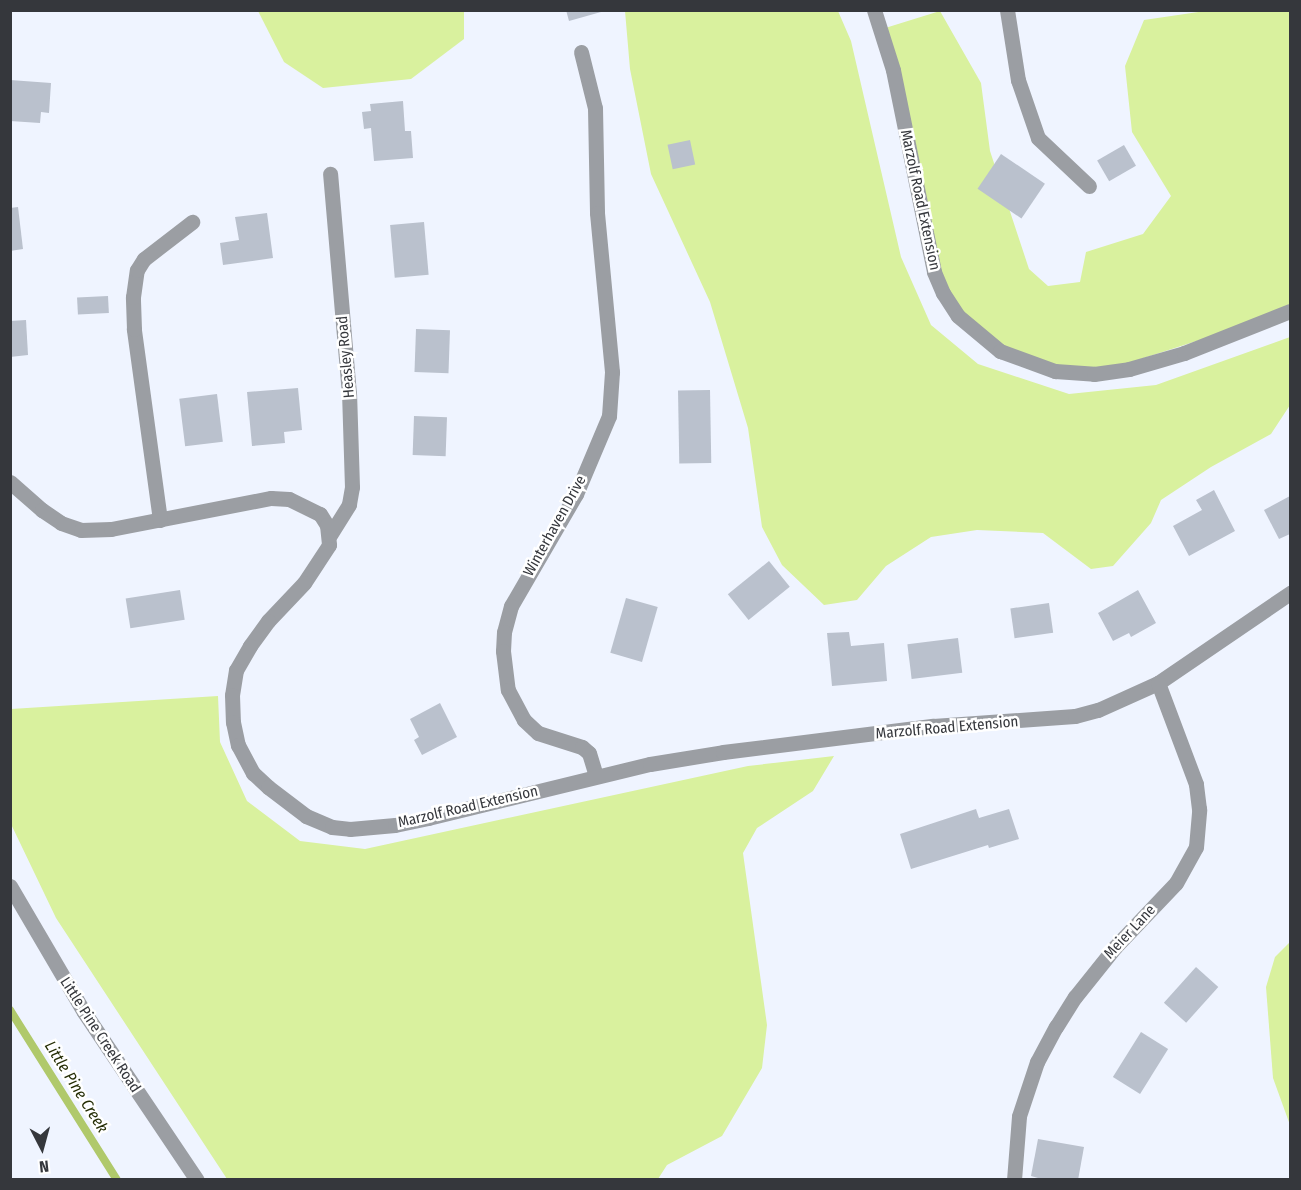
<!DOCTYPE html>
<html>
<head>
<meta charset="utf-8">
<style>
	body { margin:0 }
	#map { position:relative; width:1301px; height:1190px; overflow:hidden; background:#eff4ff; font-family:"Fira Sans Condensed",sans-serif }
	div>[style] { position:absolute }
	[style*='--x'] { left:calc(var(--x)*1px); top:calc(var(--y)*1px); width:calc(var(--w)*1px); rotate:calc(var(--a)*1deg) }
	.green>* { inset:0; background:#d9f19e }
	.stream>* { height:8px; margin:-4px; padding:0 4px; transform-origin:4px; border-radius:4px; background:#b0c96b }
	.building>* { inset:0; background:#bac1cd; transform-origin:0 0 }
	.minor>* { height:15px; margin:-7.5px; padding:0 7.5px; transform-origin:7.5px; border-radius:7.5px; background:#9b9ea3 }
	span { translate:-50% -50%; white-space:nowrap; text-align:center; line-height:1.15; -webkit-text-stroke:5px #fff; paint-order:stroke }
	.street-label { font-size:15px; color:#35373c }
	.water-label { font-size:16px; color:#252e06; font-style:italic }
	.frame { position:absolute; inset:0; border:12px solid #35373c; pointer-events:none }
	.north { position:absolute; left:12px; top:1118px; width:60px; height:60px; -webkit-text-stroke:4px #fff; paint-order:stroke; rotate:174deg; font-size:16px; font-weight:700; line-height:24px; text-align:center; color:#35373c }
	.north::after { content:''; display:block; margin:auto; width:21px; height:27px; background:#35373c; clip-path:polygon(50% 0,100% 100%,50% 72%,0 100%) }
</style>
</head>
<body>
<div id="map">
	<div class="green">
		<div style="clip-path:polygon(1212px 10px,1290px 11px,1290px 311px,1094px 374px,1000px 351px,943px 293px,882px 29px,940px 11px,981px 83px,990px 151px,1029px 269px,1048px 286px,1080px 282px,1086px 252px,1143px 234px,1171px 196px,1132px 132px,1125px 66px,1144px 20px)"></div>
		<div style="clip-path:polygon(258px 11px,464px 11px,464px 39px,411px 79px,323px 88px,284px 62px)"></div>
		<div style="clip-path:polygon(625px 11px,838px 11px,851px 41px,901px 257px,931px 325px,978px 364px,1069px 394px,1156px 385px,1290px 337px,1290px 405px,1271px 434px,1211px 467px,1161px 500px,1151px 523px,1113px 566px,1091px 569px,1043px 533px,977px 530px,931px 537px,886px 566px,857px 600px,824px 605px,782px 565px,762px 527px,748px 428px,710px 302px,651px 174px,630px 69px)"></div>
		<div style="clip-path:polygon(218px 696px,220px 742px,247px 801px,300px 841px,365px 849px,748px 766px,834px 756px,813px 791px,757px 828px,743px 853px,767px 1025px,762px 1068px,722px 1136px,667px 1165px,658px 1179px,227px 1179px,56px 918px,10px 822px,11px 709px)"></div>
		<div style="clip-path:polygon(1290px 942px,1290px 1125px,1273px 1078px,1266px 987px,1275px 957px)"></div>
	</div>
	<div class="stream">
		<div style="--x:10;--y:1010;--w:201;--a:57.8"></div>
	</div>
	<div class="building">
		<div style="clip-path:polygon(566px 10px,600px 10px,601px 12px,569px 21px)"></div>
		<div style="clip-path:polygon(10px 80px,51px 83px,49px 113px,41px 112px,40px 123px,10px 121px)"></div>
		<div style="clip-path:polygon(403px 101px,405px 131px,411px 131px,413px 158px,374px 161px,371px 128px,364px 129px,362px 112px,371px 111px,370px 104px)"></div>
		<div style="left:690px;top:140px;width:25px;height:23px;rotate:78deg"></div>
		<div style="left:1124px;top:145px;width:24px;height:31px;rotate:60deg"></div>
		<div style="left:1001px;top:154px;width:53px;height:42px;rotate:34deg"></div>
		<div style="clip-path:polygon(18px 207px,23px 249px,10px 251px,10px 208px)"></div>
		<div style="clip-path:polygon(267px 213px,273px 258px,223px 265px,220px 243px,239px 240px,235px 217px)"></div>
		<div style="left:424px;top:222px;width:53px;height:34px;rotate:85deg"></div>
		<div style="left:108px;top:296px;width:17px;height:31px;rotate:87deg"></div>
		<div style="clip-path:polygon(26px 320px,28px 355px,10px 357px,10px 321px)"></div>
		<div style="left:416px;top:329px;width:34px;height:43px;rotate:2deg"></div>
		<div style="clip-path:polygon(298px 388px,302px 430px,284px 432px,285px 443px,252px 446px,247px 392px)"></div>
		<div style="left:710px;top:390px;width:73px;height:32px;rotate:89deg"></div>
		<div style="left:217px;top:394px;width:48px;height:38px;rotate:83deg"></div>
		<div style="left:414px;top:416px;width:33px;height:39px;rotate:2deg"></div>
		<div style="clip-path:polygon(1214px 490px,1235px 531px,1189px 556px,1173px 526px,1202px 510px,1196px 500px)"></div>
		<div style="clip-path:polygon(1290px 496px,1290px 534px,1279px 539px,1264px 510px)"></div>
		<div style="left:769px;top:561px;width:33px;height:53px;rotate:51deg"></div>
		<div style="left:180px;top:590px;width:30px;height:55px;rotate:81deg"></div>
		<div style="clip-path:polygon(1138px 590px,1156px 623px,1131px 637px,1129px 633px,1113px 641px,1098px 613px)"></div>
		<div style="left:626px;top:598px;width:33px;height:57px;rotate:16deg"></div>
		<div style="left:1049px;top:603px;width:30px;height:39px;rotate:82deg"></div>
		<div style="clip-path:polygon(849px 632px,851px 646px,884px 643px,887px 681px,832px 686px,827px 633px)"></div>
		<div style="left:958px;top:638px;width:35px;height:51px;rotate:83deg"></div>
		<div style="clip-path:polygon(440px 703px,457px 737px,422px 755px,414px 740px,419px 737px,410px 719px)"></div>
		<div style="clip-path:polygon(976px 809px,979px 818px,1009px 809px,1019px 839px,989px 848px,988px 845px,911px 869px,900px 834px)"></div>
		<div style="left:1196px;top:967px;width:30px;height:48px;rotate:42deg"></div>
		<div style="left:1141px;top:1032px;width:32px;height:53px;rotate:32deg"></div>
		<div style="clip-path:polygon(1038px 1139px,1084px 1147px,1078px 1180px,1045px 1180px,1031px 1176px)"></div>
	</div>
	<div class="minor">
		<div style="--x:874;--y:10;--w:63;--a:72.4"></div>
		<div style="--x:893;--y:70;--w:206;--a:78.5"></div>
		<div style="--x:934;--y:272;--w:23;--a:67"></div>
		<div style="--x:943;--y:293;--w:27;--a:57"></div>
		<div style="--x:958;--y:316;--w:55;--a:39.8"></div>
		<div style="--x:1000;--y:351;--w:59;--a:20"></div>
		<div style="--x:1055;--y:371;--w:39;--a:4"></div>
		<div style="--x:1094;--y:374;--w:35;--a:-8"></div>
		<div style="--x:1129;--y:369;--w:57;--a:-16.2"></div>
		<div style="--x:1184;--y:353;--w:114;--a:-21.6"></div>
		<div style="--x:1007;--y:10;--w:71;--a:81.1"></div>
		<div style="--x:1018;--y:80;--w:61;--a:71"></div>
		<div style="--x:1038;--y:138;--w:70;--a:43.3"></div>
		<div style="--x:581;--y:52;--w:58;--a:76"></div>
		<div style="--x:595;--y:108;--w:105;--a:88.9"></div>
		<div style="--x:597;--y:213;--w:160;--a:84.6"></div>
		<div style="--x:612;--y:372;--w:44;--a:93.9"></div>
		<div style="--x:609;--y:416;--w:85;--a:112.9"></div>
		<div style="--x:576;--y:494;--w:129;--a:120.1"></div>
		<div style="--x:511;--y:606;--w:27;--a:105"></div>
		<div style="--x:504;--y:632;--w:19;--a:93"></div>
		<div style="--x:503;--y:651;--w:39;--a:83"></div>
		<div style="--x:508;--y:690;--w:34;--a:62"></div>
		<div style="--x:524;--y:720;--w:19;--a:43"></div>
		<div style="--x:538;--y:733;--w:46;--a:17.7"></div>
		<div style="--x:582;--y:747;--w:9;--a:41"></div>
		<div style="--x:589;--y:753;--w:24;--a:73"></div>
		<div style="--x:10;--y:482;--w:43;--a:41.2"></div>
		<div style="--x:42;--y:510;--w:23;--a:34"></div>
		<div style="--x:61;--y:523;--w:21;--a:19"></div>
		<div style="--x:81;--y:530;--w:30;--a:-2"></div>
		<div style="--x:111;--y:529;--w:163;--a:-11"></div>
		<div style="--x:271;--y:498;--w:18;--a:3"></div>
		<div style="--x:289;--y:499;--w:34;--a:26"></div>
		<div style="--x:320;--y:514;--w:13;--a:58"></div>
		<div style="--x:327;--y:525;--w:20;--a:84"></div>
		<div style="--x:329;--y:545;--w:45;--a:123.3"></div>
		<div style="--x:304;--y:583;--w:52;--a:133.5"></div>
		<div style="--x:268;--y:621;--w:31;--a:126"></div>
		<div style="--x:250;--y:646;--w:28;--a:120"></div>
		<div style="--x:236;--y:670;--w:25;--a:99"></div>
		<div style="--x:232;--y:695;--w:27;--a:88"></div>
		<div style="--x:233;--y:722;--w:24;--a:78"></div>
		<div style="--x:238;--y:745;--w:32;--a:62"></div>
		<div style="--x:253;--y:773;--w:21;--a:43"></div>
		<div style="--x:268;--y:787;--w:48;--a:37.3"></div>
		<div style="--x:306;--y:816;--w:28;--a:23"></div>
		<div style="--x:332;--y:827;--w:18;--a:6"></div>
		<div style="--x:350;--y:829;--w:45;--a:-5.1"></div>
		<div style="--x:395;--y:825;--w:34;--a:-12"></div>
		<div style="--x:428;--y:818;--w:228;--a:-13.7"></div>
		<div style="--x:650;--y:764;--w:74;--a:-9.3"></div>
		<div style="--x:723;--y:752;--w:212;--a:-7.1"></div>
		<div style="--x:933;--y:726;--w:142;--a:-4"></div>
		<div style="--x:1075;--y:716;--w:24;--a:-15"></div>
		<div style="--x:1098;--y:710;--w:66;--a:-24.2"></div>
		<div style="--x:1158;--y:683;--w:160;--a:-34.3"></div>
		<div style="--x:160;--y:520;--w:193;--a:-97.8"></div>
		<div style="--x:134;--y:329;--w:32;--a:-92"></div>
		<div style="--x:133;--y:297;--w:27;--a:-82"></div>
		<div style="--x:137;--y:270;--w:13;--a:-58"></div>
		<div style="--x:144;--y:259;--w:61;--a:-37.6"></div>
		<div style="--x:330;--y:535;--w:36;--a:-58"></div>
		<div style="--x:349;--y:504;--w:17;--a:-80"></div>
		<div style="--x:352;--y:487;--w:93;--a:-91.8"></div>
		<div style="--x:349;--y:394;--w:221;--a:-94.9"></div>
		<div style="--x:10;--y:886;--w:146;--a:59.6"></div>
		<div style="--x:84;--y:1012;--w:202;--a:56.1"></div>
		<div style="--x:1014;--y:1180;--w:64;--a:-85.5"></div>
		<div style="--x:1019;--y:1116;--w:57;--a:-71.6"></div>
		<div style="--x:1037;--y:1062;--w:40;--a:-62"></div>
		<div style="--x:1056;--y:1027;--w:36;--a:-58"></div>
		<div style="--x:1075;--y:997;--w:64;--a:-51.3"></div>
		<div style="--x:1115;--y:947;--w:88;--a:-46.4"></div>
		<div style="--x:1176;--y:883;--w:41;--a:-60.9"></div>
		<div style="--x:1196;--y:847;--w:38;--a:-85"></div>
		<div style="--x:1199;--y:809;--w:25;--a:-97"></div>
		<div style="--x:1196;--y:784;--w:108;--a:-110.6"></div>
	</div>
	<div class="street-label">
		<span style="left:920px;top:200px;rotate:78deg">Marzolf Road Extension</span>
		<span style="left:346px;top:357px;rotate:-95deg">Heasley Road</span>
		<span style="left:555px;top:526px;rotate:-61deg">Winterhaven Drive</span>
		<span style="left:947px;top:728px;rotate:-5deg">Marzolf Road Extension</span>
		<span style="left:468px;top:807px;rotate:-13deg">Marzolf Road Extension</span>
		<span style="left:1130px;top:932px;rotate:-47deg">Meier Lane</span>
		<span style="left:100px;top:1035px;rotate:57deg">Little Pine Creek Road</span>
	</div>
	<div class="water-label">
		<span style="left:76px;top:1087px;rotate:58deg">Little Pine Creek</span>
	</div>
	<div class="frame"></div>
	<div class="north">N</div>
</div>
</body>
</html>
